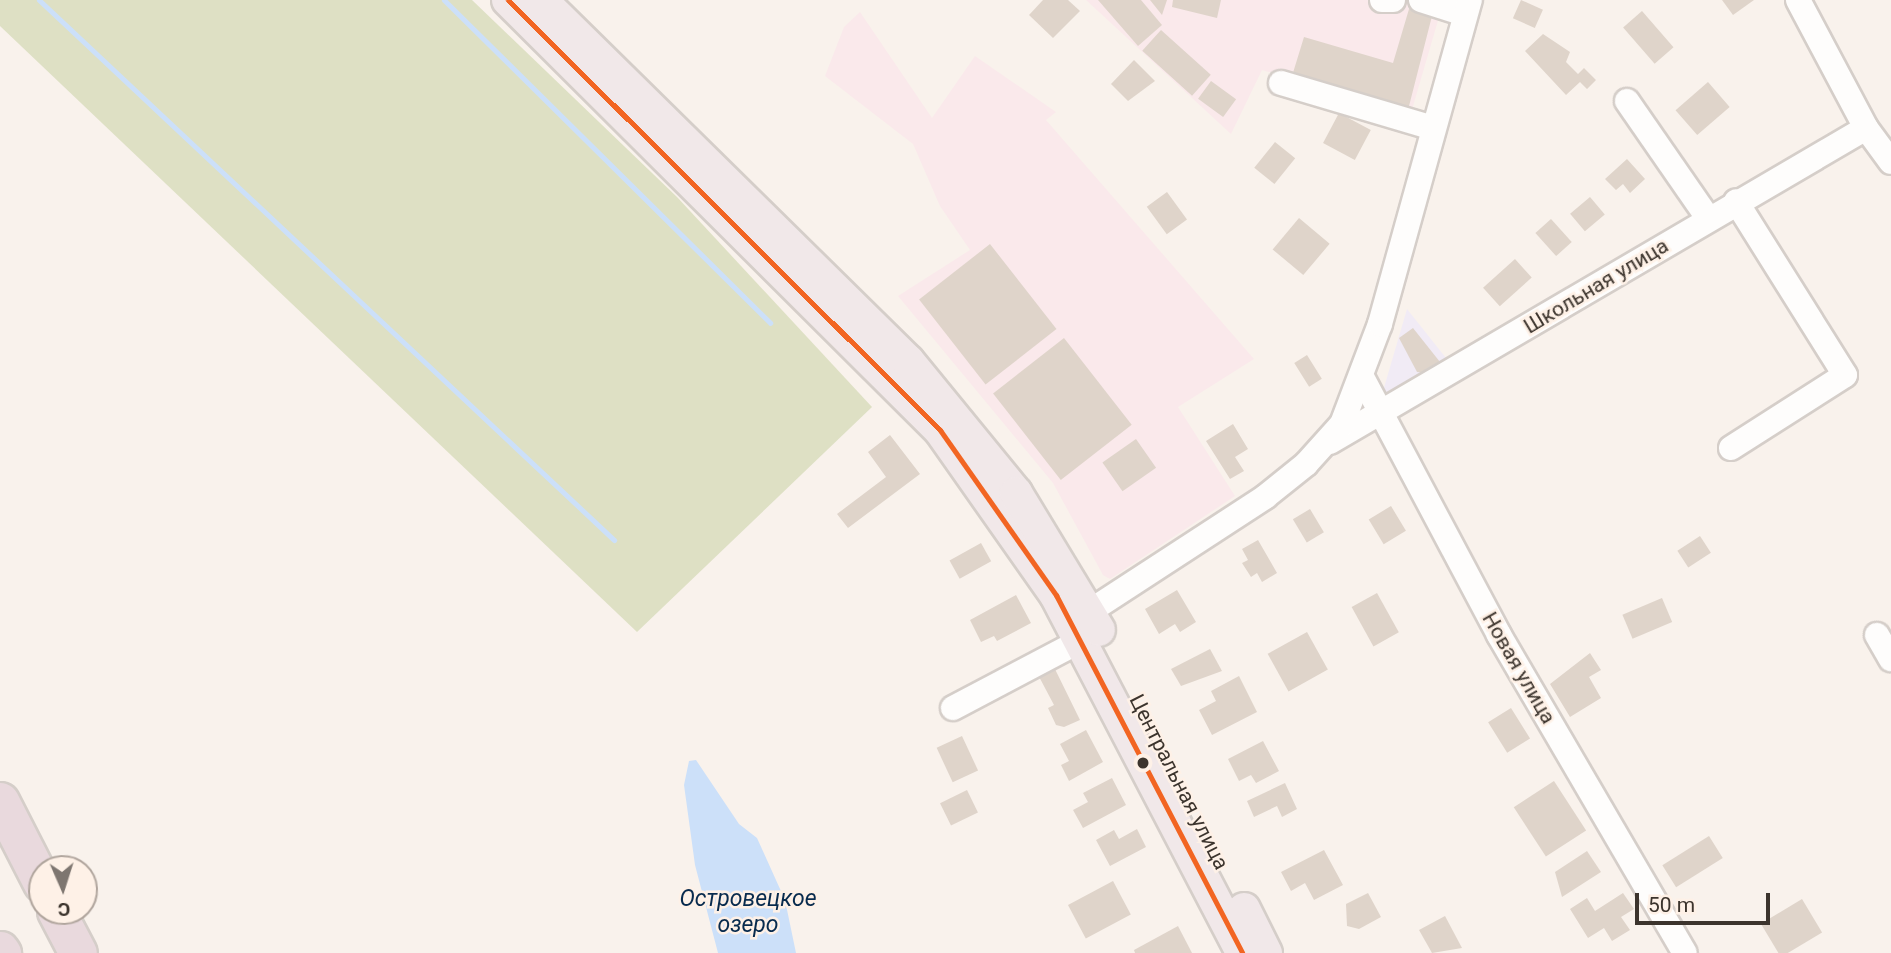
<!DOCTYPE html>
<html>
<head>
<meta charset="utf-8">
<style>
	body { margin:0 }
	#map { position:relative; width:1891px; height:953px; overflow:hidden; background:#f9f2ec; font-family:Roboto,sans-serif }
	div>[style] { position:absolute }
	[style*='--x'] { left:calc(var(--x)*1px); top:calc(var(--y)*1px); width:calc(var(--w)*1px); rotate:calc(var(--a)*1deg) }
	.commercial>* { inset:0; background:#f1ebf5 }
	.industrial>* { inset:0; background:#fae9eb }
	.green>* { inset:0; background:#dee0c4 }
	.water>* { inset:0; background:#cce0f9 }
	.stream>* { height:5px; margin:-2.5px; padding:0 2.5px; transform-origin:2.5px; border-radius:2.5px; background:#cce0f9 }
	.building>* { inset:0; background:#dfd4ca; transform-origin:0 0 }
	.roads { filter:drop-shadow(2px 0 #d5cec9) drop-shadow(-2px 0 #d5cec9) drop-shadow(0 2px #d5cec9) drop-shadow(0 -2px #d5cec9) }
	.minor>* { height:24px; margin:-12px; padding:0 12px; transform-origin:12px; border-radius:12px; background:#fefdfc }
	.major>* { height:32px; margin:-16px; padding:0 16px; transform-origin:16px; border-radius:16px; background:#f1e8e9 }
	.highway>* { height:37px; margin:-18.5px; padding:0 18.5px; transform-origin:18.5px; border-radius:18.5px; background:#e9d9dd }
	.bus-1>* { height:5px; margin:-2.5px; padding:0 2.5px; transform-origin:2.5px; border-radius:2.5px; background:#f26522 }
	.dots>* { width:19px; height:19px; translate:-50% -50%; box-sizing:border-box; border:4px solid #fef1e7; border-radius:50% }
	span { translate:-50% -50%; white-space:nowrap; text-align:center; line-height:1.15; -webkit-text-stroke:5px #fef1e7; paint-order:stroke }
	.street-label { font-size:21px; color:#3c342d }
	.water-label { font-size:23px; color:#082b4e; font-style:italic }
	.north { position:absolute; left:28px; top:855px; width:70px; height:70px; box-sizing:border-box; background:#fef1e7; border:2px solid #b0a59d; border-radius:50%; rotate:177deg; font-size:19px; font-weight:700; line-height:28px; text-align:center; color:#3c342d }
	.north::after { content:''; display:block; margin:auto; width:24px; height:32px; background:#7e7670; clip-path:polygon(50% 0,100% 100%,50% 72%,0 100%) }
	.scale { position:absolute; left:1635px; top:893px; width:135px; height:32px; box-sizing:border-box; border:4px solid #3c342d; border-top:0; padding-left:9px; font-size:21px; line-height:24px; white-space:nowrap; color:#3c342d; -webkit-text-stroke:5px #fef1e7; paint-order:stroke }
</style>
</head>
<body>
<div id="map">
	<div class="commercial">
		<div style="clip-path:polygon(1407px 309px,1450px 363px,1381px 398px)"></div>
	</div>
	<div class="industrial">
		<div style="clip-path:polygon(1086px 0,1444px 0,1411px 113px,1262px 70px,1231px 134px)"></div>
		<div style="clip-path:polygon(860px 12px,932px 118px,975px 56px,1056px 112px,1046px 120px,1254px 359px,1178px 407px,1235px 496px,1110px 579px,1103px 575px,1053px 483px,898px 296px,970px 250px,940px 206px,913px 144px,825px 76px,844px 27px)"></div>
	</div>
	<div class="green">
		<div style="clip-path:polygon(0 0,472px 0,677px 197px,872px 407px,637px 632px,0 26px)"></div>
	</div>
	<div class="water">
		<div style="clip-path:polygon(696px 760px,739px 824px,757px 838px,785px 900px,796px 953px,718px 953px,695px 865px,684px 785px,689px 761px)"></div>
	</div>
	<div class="stream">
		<div style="--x:39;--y:0;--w:789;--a:43.2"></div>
		<div style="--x:444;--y:0;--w:459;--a:44.7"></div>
	</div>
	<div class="building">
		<div style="clip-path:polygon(1043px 0,1068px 0,1080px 11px,1053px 38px,1029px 15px)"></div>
		<div style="clip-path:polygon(1098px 0,1141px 0,1162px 25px,1138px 46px)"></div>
		<div style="clip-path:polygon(1150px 0,1167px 0,1162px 15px)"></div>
		<div style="clip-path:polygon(1173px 0,1221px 0,1217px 18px,1172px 7px)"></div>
		<div style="left:1521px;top:0;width:24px;height:20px;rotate:24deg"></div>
		<div style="clip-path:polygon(1722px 0,1754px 0,1733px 15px)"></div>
		<div style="clip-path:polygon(1409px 9px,1432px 16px,1408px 110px,1292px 76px,1304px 37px,1393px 63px)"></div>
		<div style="left:1642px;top:11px;width:48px;height:25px;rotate:49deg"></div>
		<div style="left:1161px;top:30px;width:67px;height:28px;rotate:42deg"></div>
		<div style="clip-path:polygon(1543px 34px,1570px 52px,1566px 62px,1578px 74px,1584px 68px,1596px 80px,1587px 89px,1580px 82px,1566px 95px,1525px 51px)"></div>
		<div style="clip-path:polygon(1134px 60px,1155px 81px,1128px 101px,1111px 84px)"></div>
		<div style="left:1211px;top:81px;width:31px;height:22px;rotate:36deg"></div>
		<div style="left:1708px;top:82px;width:33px;height:43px;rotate:49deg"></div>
		<div style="left:1339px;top:113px;width:36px;height:34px;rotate:28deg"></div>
		<div style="left:1275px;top:142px;width:26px;height:33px;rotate:39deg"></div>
		<div style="clip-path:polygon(1627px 159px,1645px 179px,1630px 193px,1623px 184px,1616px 190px,1605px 179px)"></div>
		<div style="left:1167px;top:192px;width:34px;height:25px;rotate:54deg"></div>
		<div style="left:1590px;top:197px;width:23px;height:26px;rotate:50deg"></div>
		<div style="left:1299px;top:218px;width:40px;height:41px;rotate:40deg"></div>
		<div style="left:1551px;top:219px;width:31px;height:21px;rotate:48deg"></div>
		<div style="left:990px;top:244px;width:108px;height:90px;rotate:52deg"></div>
		<div style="left:1515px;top:259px;width:25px;height:43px;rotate:48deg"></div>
		<div style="clip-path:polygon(1413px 328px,1440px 362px,1426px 373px,1417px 372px,1399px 338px)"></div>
		<div style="left:1064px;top:338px;width:110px;height:90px;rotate:52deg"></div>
		<div style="left:1307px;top:355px;width:28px;height:15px;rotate:58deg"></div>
		<div style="clip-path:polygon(1233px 424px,1248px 449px,1235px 457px,1244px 471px,1230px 479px,1206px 441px)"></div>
		<div style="clip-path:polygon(890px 435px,920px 474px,848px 528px,837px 514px,886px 477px,868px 452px)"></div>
		<div style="left:1136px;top:439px;width:35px;height:41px;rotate:55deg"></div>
		<div style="left:1391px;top:506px;width:29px;height:26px;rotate:59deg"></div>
		<div style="left:1310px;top:509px;width:27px;height:20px;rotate:59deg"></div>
		<div style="left:1700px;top:536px;width:20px;height:27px;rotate:57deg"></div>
		<div style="clip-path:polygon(1258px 540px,1277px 573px,1262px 582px,1257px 573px,1251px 577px,1242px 563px,1248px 560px,1242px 549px)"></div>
		<div style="left:981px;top:543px;width:21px;height:36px;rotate:61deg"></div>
		<div style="clip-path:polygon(1177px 590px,1196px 622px,1180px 632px,1175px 624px,1159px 634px,1145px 609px)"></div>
		<div style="left:1377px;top:593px;width:45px;height:29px;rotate:61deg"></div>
		<div style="clip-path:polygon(1016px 595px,1031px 623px,997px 641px,994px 636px,981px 642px,970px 620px)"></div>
		<div style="left:1662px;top:598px;width:26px;height:43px;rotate:67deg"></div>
		<div style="left:1307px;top:632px;width:43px;height:45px;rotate:61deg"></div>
		<div style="clip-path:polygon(1210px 649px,1222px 671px,1181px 686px,1171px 669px)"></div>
		<div style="clip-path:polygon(1590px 653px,1601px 670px,1589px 677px,1601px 698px,1570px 717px,1550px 684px)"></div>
		<div style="clip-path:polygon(1052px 663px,1080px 720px,1064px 727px,1056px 725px,1048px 708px,1054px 705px,1036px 671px)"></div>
		<div style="clip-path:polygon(1239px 676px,1257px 712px,1212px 735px,1199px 710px,1216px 701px,1211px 691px)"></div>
		<div style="left:1511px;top:708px;width:36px;height:27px;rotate:58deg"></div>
		<div style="clip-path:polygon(1086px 730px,1103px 762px,1069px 781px,1061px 765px,1069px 761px,1060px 744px)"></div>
		<div style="left:962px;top:736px;width:38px;height:28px;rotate:65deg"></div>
		<div style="clip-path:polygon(1263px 741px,1279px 771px,1256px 783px,1251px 775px,1239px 781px,1228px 759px)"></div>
		<div style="clip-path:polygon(1112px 778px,1126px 805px,1083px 828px,1073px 810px,1088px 802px,1083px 793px)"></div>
		<div style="left:1554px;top:781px;width:59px;height:48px;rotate:57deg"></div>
		<div style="clip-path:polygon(1285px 783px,1297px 809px,1282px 817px,1277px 806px,1254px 817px,1247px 801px)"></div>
		<div style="left:967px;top:790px;width:25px;height:30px;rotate:64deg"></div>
		<div style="clip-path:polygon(1137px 829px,1146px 847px,1110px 866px,1096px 840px,1114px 830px,1119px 839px)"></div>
		<div style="left:1709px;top:836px;width:26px;height:55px;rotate:58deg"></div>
		<div style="clip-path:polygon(1324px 850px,1343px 885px,1314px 900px,1305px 883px,1291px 891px,1281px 872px)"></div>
		<div style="clip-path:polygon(1587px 851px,1601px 872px,1562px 897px,1555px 872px)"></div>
		<div style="left:1113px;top:881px;width:38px;height:51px;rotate:62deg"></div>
		<div style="clip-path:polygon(1368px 893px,1381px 917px,1359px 929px,1347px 926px,1346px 904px)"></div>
		<div style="clip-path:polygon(1623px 893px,1634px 909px,1621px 917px,1630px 930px,1612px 941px,1604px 928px,1588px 938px,1570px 909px,1587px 898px,1595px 911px)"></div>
		<div style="left:1802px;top:899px;width:39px;height:48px;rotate:59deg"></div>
		<div style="clip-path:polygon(1445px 916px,1462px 948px,1432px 953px,1419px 930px)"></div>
		<div style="clip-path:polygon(1178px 926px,1192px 953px,1135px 953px,1134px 950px)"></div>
	</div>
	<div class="roads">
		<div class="minor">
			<div style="--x:1382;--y:0;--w:11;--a:0"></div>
			<div style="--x:1421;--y:0;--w:46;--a:17.7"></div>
			<div style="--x:1798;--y:0;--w:145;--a:62"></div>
			<div style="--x:1866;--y:128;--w:42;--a:53.7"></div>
			<div style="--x:1281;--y:83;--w:159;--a:16.5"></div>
			<div style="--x:1627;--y:101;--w:142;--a:55.3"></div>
			<div style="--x:1363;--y:379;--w:290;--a:62"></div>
			<div style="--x:1499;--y:635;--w:368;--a:59.7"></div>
			<div style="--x:1330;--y:442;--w:621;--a:-30.36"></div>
			<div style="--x:1731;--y:448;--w:135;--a:-32.6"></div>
			<div style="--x:1845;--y:375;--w:205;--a:-122.1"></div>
			<div style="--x:1075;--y:621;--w:227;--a:-33.1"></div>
			<div style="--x:1265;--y:497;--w:53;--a:-38.8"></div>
			<div style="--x:1306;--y:464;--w:54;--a:-48"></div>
			<div style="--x:1342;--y:424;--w:107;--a:-69.2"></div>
			<div style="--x:1380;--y:324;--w:336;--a:-74.5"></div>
			<div style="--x:1877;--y:635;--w:28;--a:60"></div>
			<div style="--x:953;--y:708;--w:144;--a:-27.8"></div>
		</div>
		<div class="major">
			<div style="--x:508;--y:0;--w:610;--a:44.87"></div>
			<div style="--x:940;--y:430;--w:202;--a:54.9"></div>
			<div style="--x:1056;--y:595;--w:403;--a:62.5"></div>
			<div style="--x:541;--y:0;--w:515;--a:44.53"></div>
			<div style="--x:908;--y:361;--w:171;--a:50.7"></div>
			<div style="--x:1016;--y:493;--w:160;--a:58.8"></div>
			<div style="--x:1244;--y:909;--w:49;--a:63.4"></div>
		</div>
		<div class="highway">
			<div style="--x:0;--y:801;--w:92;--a:62.9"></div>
			<div style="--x:56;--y:911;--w:47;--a:62.4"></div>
			<div style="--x:0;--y:950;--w:4;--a:56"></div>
		</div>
	</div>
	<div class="bus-1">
		<div style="--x:508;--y:0;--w:610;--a:44.87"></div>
		<div style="--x:940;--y:430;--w:202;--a:54.9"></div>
		<div style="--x:1056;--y:595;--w:403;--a:62.5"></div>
	</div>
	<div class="dots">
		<div style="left:1143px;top:763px;background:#3c342d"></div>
	</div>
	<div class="street-label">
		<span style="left:1596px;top:286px;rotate:-31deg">Школьная улица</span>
		<span style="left:1519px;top:668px;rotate:60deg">Новая улица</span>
		<span style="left:1179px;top:782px;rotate:63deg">Центральная улица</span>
	</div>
	<div class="water-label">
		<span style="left:748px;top:912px">Островецкое<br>озеро</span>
	</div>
	<div class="north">С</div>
	<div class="scale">50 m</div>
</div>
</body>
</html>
